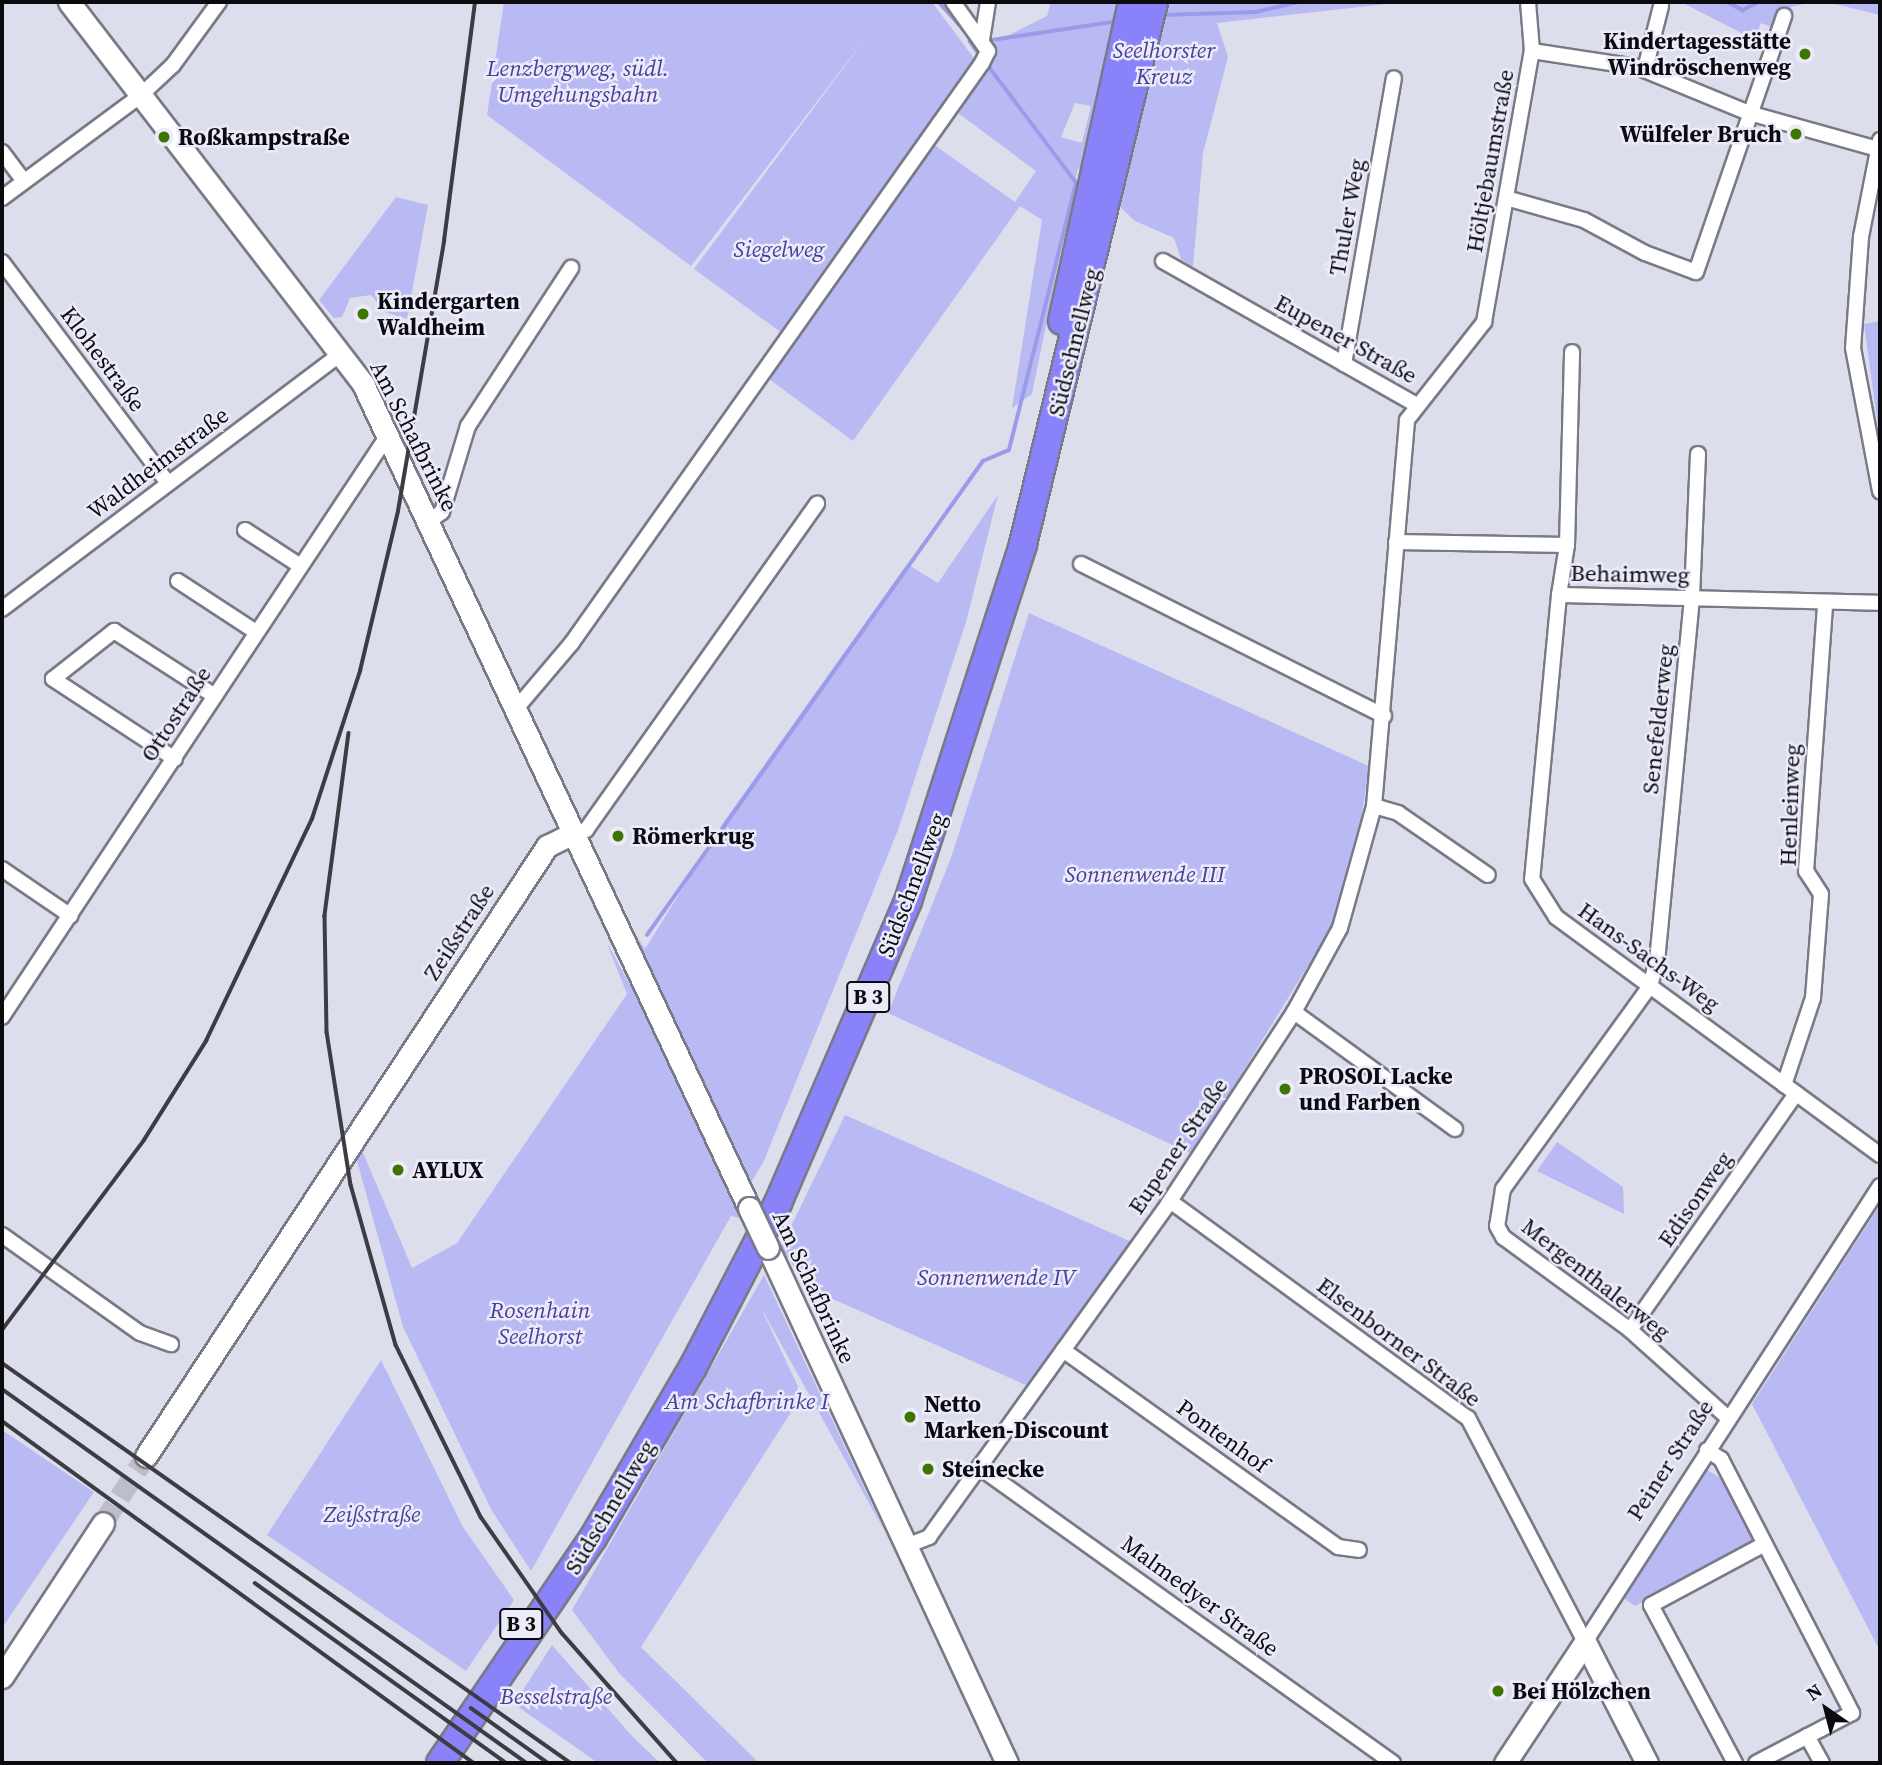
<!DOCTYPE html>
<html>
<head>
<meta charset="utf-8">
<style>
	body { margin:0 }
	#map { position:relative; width:1882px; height:1765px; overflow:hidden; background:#dddeec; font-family:"Source Serif 4",serif }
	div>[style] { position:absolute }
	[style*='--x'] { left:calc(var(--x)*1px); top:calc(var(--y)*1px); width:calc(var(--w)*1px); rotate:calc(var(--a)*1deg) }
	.green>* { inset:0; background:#b9baf4 }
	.stream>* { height:3.5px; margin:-1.75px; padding:0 1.75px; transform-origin:1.75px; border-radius:1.75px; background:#9b9be9 }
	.secondary-tunnel>* { height:21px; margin-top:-10.5px; transform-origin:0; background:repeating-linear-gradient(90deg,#bebecb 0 21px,transparent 0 31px) }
	.roads { filter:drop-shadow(2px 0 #797a87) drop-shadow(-2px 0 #797a87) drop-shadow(0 2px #797a87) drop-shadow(0 -2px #797a87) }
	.street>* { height:14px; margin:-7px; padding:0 7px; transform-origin:7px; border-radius:7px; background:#fff }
	.secondary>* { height:21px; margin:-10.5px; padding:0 10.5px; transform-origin:10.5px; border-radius:10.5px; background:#fff }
	.highway>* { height:26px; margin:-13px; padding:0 13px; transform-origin:13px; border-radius:13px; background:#8982f9 }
	.rail>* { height:3.5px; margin:-1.75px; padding:0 1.75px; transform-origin:1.75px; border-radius:1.75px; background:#3c3c42 }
	.bridges { filter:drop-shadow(2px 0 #797a87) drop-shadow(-2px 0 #797a87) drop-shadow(0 2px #797a87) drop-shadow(0 -2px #797a87) }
	.secondary-bridge>* { height:21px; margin:-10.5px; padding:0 10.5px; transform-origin:10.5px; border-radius:10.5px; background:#fff }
	.dots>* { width:19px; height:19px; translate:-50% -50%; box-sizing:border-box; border:4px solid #ebebfa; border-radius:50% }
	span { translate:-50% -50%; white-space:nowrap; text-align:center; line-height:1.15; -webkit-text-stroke:5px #ebebfa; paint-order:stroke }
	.shield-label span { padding:2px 5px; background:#ebebfa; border:2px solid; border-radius:5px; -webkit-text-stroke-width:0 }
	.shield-label { font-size:21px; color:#0b0b0f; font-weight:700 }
	.poi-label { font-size:23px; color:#0b0b0f; font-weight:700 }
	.right { translate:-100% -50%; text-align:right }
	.left { translate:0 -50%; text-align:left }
	.park-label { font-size:23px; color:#493f9b; font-style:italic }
	.street-label { font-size:23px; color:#0b0b0f }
	.frame { position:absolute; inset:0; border:4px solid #0b0b0f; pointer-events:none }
	.north { position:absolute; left:1791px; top:1674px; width:70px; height:70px; -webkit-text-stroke:5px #ebebfa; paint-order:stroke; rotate:325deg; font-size:19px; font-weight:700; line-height:28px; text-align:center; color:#0b0b0f }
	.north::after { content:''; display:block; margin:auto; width:24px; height:32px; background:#0b0b0f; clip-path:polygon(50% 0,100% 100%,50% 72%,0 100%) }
</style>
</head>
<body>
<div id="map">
	<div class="green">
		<div style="clip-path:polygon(504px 2px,932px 2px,976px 61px,786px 336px,694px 269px,868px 35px,691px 266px,487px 115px)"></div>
		<div style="clip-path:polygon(evenodd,1051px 2px,1405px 2px,1217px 23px,1228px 57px,1203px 153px,1193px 267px,1181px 259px,1174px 238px,1135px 221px,1078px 168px,1032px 394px,1012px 408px,1042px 220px,1020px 206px,853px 441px,769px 379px,933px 144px,1015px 202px,1036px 171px,958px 113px,984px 75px,993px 43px,1047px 16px,1051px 2px,1075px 103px,1091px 106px,1082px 143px,1061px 137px,1075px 103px)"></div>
		<div style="clip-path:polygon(1681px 2px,1812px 2px,1778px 10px,1776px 29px,1761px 23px,1755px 40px)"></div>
		<div style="clip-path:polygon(1827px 2px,1880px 2px,1880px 15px,1847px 7px)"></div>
		<div style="clip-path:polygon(396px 197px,428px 205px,407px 319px,385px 312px,371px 295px,350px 298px,342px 317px,334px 318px,319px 300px)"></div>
		<div style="clip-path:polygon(1880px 321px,1880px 441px,1864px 324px)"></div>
		<div style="clip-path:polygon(998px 495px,966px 622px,898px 830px,763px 1163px,735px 1208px,740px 1218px,731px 1216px,531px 1571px,492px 1511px,403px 1327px,356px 1157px,361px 1148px,412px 1268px,457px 1243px,627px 994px,606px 941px,631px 987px,644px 956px,628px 923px,645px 949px,725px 820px,907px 564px,938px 583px)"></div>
		<div style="clip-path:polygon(1029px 613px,1369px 766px,1355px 861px,1330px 930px,1192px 1154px,888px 1013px,951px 858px)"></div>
		<div style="clip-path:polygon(845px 1115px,1132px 1242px,1028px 1386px,808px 1288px,781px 1247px)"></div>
		<div style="clip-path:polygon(1557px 1142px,1623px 1187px,1624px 1214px,1537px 1171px)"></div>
		<div style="clip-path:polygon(1880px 1205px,1880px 1651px,1752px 1404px)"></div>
		<div style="clip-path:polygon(764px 1275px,885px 1532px,760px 1306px,802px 1395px,641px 1647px,759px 1763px,708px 1763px,619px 1673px,572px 1610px)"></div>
		<div style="clip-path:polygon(381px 1360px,463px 1527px,514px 1600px,466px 1671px,267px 1535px)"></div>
		<div style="clip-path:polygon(2px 1430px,94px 1492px,2px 1628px)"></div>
		<div style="clip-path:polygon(1707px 1470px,1722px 1479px,1755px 1544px,1635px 1606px,1623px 1598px)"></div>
		<div style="clip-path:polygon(552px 1645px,631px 1735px,660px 1763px,598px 1763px,514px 1704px)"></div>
	</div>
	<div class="stream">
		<div style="--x:939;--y:2;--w:52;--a:48.1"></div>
		<div style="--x:1727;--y:2;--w:18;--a:27"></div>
		<div style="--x:1743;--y:10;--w:17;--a:-28"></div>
		<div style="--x:1161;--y:15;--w:95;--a:-1.8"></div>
		<div style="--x:1256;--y:12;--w:44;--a:-13.1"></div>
		<div style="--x:992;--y:40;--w:128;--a:-8.5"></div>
		<div style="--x:970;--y:41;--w:12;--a:55"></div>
		<div style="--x:647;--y:935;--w:581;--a:-54.67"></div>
		<div style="--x:983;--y:461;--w:28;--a:-23"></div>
		<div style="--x:1009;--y:450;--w:275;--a:-75.9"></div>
		<div style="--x:1076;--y:183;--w:143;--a:-127"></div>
	</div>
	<div class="secondary-tunnel">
		<div style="--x:103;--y:1523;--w:80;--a:-57.3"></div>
	</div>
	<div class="roads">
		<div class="street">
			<div style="--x:1528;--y:2;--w:49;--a:85.3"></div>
			<div style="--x:982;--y:40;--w:38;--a:-81"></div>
			<div style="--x:1645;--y:69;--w:65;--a:-75.7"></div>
			<div style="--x:1880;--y:140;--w:99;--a:101.1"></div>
			<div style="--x:1861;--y:237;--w:111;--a:94.1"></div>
			<div style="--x:1853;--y:348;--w:146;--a:79.3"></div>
			<div style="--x:2;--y:152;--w:36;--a:53"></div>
			<div style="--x:2;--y:198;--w:173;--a:-36.5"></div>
			<div style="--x:141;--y:95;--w:44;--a:-43.2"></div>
			<div style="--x:173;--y:65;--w:78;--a:-53.9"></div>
			<div style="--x:1506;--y:198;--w:81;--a:15.8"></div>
			<div style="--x:1584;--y:220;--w:69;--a:28.4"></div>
			<div style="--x:1645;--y:253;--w:54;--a:20.4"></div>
			<div style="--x:1696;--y:272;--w:271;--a:-71"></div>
			<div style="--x:1163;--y:261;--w:291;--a:29.6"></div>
			<div style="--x:2;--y:262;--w:276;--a:53.1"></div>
			<div style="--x:1344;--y:364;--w:290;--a:-80.1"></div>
			<div style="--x:1698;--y:454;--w:144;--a:92.4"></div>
			<div style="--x:1692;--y:598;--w:364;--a:95.5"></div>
			<div style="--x:1657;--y:960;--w:27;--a:105"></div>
			<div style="--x:1650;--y:986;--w:251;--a:125.9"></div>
			<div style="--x:1503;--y:1189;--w:37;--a:99"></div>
			<div style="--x:1497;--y:1226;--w:13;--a:61"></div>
			<div style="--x:1503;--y:1237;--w:157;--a:36.2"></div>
			<div style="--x:1630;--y:1330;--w:132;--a:41.9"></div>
			<div style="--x:428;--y:522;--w:17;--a:-36"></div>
			<div style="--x:442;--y:512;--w:90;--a:-73.2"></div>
			<div style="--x:468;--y:426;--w:189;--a:-56.9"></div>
			<div style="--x:245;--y:530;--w:64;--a:32.9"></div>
			<div style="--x:1396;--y:542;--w:171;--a:1"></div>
			<div style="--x:1567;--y:545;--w:51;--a:99.1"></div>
			<div style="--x:1559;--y:595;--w:321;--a:1.4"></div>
			<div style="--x:1567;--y:545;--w:193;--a:-88.5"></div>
			<div style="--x:1081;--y:564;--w:339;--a:26.6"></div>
			<div style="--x:178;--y:581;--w:93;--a:33.2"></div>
			<div style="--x:1559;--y:595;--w:285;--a:95.4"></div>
			<div style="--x:1532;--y:879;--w:45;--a:57.7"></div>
			<div style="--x:1556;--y:917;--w:402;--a:36.3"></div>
			<div style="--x:2;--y:609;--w:424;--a:-37"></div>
			<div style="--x:515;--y:710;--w:87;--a:-49.7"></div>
			<div style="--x:571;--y:644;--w:712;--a:-54.72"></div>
			<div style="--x:982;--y:63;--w:13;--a:-63"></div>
			<div style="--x:988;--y:51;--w:60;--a:-125.5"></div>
			<div style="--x:175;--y:759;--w:146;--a:-146.7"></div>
			<div style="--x:53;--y:679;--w:78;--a:-38.2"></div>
			<div style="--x:114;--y:631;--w:120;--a:32.8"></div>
			<div style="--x:1374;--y:806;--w:25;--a:16"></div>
			<div style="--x:1398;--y:813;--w:109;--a:34.6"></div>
			<div style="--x:572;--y:834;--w:15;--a:-16"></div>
			<div style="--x:586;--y:830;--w:400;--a:-54.7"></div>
			<div style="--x:2;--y:869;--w:83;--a:34.3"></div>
			<div style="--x:1294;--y:1012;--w:199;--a:36"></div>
			<div style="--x:2;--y:1017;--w:698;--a:-56.45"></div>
			<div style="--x:1784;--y:1085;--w:92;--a:-71.6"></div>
			<div style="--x:1813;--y:998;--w:104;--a:-85.6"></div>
			<div style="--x:1821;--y:894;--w:27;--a:-123"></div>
			<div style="--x:1806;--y:871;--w:269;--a:-85.9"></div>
			<div style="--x:1170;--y:1201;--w:369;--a:36.1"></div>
			<div style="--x:1468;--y:1418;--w:253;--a:62.4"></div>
			<div style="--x:2;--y:1235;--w:169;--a:35.4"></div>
			<div style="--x:140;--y:1333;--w:33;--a:20"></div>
			<div style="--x:1630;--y:1330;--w:289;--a:-54.9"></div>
			<div style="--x:1063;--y:1350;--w:338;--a:35.6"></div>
			<div style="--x:1338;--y:1547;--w:21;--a:8"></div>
			<div style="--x:1707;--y:1450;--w:17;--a:33"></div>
			<div style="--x:1721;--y:1459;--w:286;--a:62.7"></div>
			<div style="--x:1852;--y:1713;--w:108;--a:152.5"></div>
			<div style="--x:979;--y:1467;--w:509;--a:35.56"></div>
			<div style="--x:906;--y:1546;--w:25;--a:-21"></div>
			<div style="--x:929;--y:1537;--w:410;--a:-54.3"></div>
			<div style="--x:1168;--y:1204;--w:230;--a:-56.7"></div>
			<div style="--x:1294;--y:1012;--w:96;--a:-61.3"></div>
			<div style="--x:1340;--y:928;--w:127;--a:-74.4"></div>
			<div style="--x:1374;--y:806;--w:387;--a:-85.1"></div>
			<div style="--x:1407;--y:420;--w:125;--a:-51.8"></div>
			<div style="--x:1484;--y:322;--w:275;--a:-80"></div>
			<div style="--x:1532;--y:51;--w:106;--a:8.7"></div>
			<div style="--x:1637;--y:67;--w:121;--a:22.3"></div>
			<div style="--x:1749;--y:113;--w:134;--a:15.6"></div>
			<div style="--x:1585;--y:1642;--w:543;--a:-57.1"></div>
			<div style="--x:1807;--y:1736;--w:31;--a:61"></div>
			<div style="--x:1735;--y:1763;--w:179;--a:-118"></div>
			<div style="--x:1651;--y:1605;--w:129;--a:-28.2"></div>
		</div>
		<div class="secondary">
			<div style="--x:69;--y:2;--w:482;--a:52.4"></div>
			<div style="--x:363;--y:384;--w:910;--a:64.9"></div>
			<div style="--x:768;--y:1248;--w:568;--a:65.11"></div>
			<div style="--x:146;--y:1456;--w:730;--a:-56.68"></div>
			<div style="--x:547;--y:846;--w:28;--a:-26"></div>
			<div style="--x:1585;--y:1642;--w:136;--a:62.9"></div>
			<div style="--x:2;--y:1677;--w:184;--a:-56.7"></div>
			<div style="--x:1505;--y:1763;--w:145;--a:-56.5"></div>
		</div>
		<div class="highway">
			<div style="--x:1062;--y:321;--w:327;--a:-77.6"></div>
			<div style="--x:440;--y:1763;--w:272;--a:-55.8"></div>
			<div style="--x:593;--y:1538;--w:198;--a:-59.7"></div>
			<div style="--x:693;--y:1367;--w:185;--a:-62.6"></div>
			<div style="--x:778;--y:1203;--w:329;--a:-66.7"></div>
			<div style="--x:908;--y:901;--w:375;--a:-72.1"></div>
			<div style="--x:1023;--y:544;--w:558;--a:-76.41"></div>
		</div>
	</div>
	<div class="rail">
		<div style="--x:349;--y:733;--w:185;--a:97.5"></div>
		<div style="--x:325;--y:916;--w:116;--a:89"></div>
		<div style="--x:327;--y:1032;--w:155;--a:81.1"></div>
		<div style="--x:351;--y:1185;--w:166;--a:74.3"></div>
		<div style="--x:396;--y:1345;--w:192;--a:63.7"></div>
		<div style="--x:481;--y:1517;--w:141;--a:55.1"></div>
		<div style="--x:562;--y:1633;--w:174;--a:48.5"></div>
		<div style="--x:2;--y:1330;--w:237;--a:-53.2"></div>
		<div style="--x:144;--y:1140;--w:117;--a:-57.9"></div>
		<div style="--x:206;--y:1041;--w:246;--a:-64.5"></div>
		<div style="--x:312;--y:819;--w:156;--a:-72"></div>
		<div style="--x:360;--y:671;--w:164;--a:-76.6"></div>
		<div style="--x:398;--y:511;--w:274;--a:-80.3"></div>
		<div style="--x:444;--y:241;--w:241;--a:-82.6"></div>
		<div style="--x:2;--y:1363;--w:696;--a:35.11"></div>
		<div style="--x:2;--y:1389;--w:645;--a:35.47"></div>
		<div style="--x:2;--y:1421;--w:583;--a:35.93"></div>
		<div style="--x:255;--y:1583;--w:309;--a:35.6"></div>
		<div style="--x:471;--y:1708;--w:95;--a:35.5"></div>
		<div style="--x:43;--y:1763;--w:138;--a:0"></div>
	</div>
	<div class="bridges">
		<div class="secondary-bridge">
			<div style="--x:749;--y:1208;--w:44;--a:64.6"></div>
		</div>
	</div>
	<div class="dots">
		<div style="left:1805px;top:54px;background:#3f7400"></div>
		<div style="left:1796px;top:134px;background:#3f7400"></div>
		<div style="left:164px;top:137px;background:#3f7400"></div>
		<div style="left:363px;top:314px;background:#3f7400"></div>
		<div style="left:618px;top:836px;background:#3f7400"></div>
		<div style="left:1285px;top:1089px;background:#3f7400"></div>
		<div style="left:398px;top:1170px;background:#3f7400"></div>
		<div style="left:910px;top:1417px;background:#3f7400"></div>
		<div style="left:928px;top:1469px;background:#3f7400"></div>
		<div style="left:1498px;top:1691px;background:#3f7400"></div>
	</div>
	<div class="shield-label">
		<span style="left:868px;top:997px">B 3</span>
		<span style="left:521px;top:1624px">B 3</span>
	</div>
	<div class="poi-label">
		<span class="right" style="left:1791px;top:54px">Kindertagesstätte<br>Windröschenweg</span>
		<span class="right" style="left:1782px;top:134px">Wülfeler Bruch</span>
		<span class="left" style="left:178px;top:137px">Roßkampstraße</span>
		<span class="left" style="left:377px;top:314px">Kindergarten<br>Waldheim</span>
		<span class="left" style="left:632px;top:836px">Römerkrug</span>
		<span class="left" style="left:1299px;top:1089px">PROSOL Lacke<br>und Farben</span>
		<span class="left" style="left:412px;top:1170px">AYLUX</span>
		<span class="left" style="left:924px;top:1417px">Netto<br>Marken-Discount</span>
		<span class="left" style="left:942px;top:1469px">Steinecke</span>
		<span class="left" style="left:1512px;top:1691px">Bei Hölzchen</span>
	</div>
	<div class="park-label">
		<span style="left:1164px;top:63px">Seelhorster<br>Kreuz</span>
		<span style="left:578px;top:81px">Lenzbergweg, südl.<br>Umgehungsbahn</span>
		<span style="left:779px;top:249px">Siegelweg</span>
		<span style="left:1145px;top:874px">Sonnenwende III</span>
		<span style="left:996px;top:1277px">Sonnenwende IV</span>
		<span style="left:540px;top:1323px">Rosenhain<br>Seelhorst</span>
		<span style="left:747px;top:1401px">Am Schafbrinke I</span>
		<span style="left:372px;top:1514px">Zeißstraße</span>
		<span style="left:556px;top:1696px">Besselstraße</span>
	</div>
	<div class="street-label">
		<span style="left:1490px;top:161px;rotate:-80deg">Höltjebaumstraße</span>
		<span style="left:1347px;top:217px;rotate:-80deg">Thuler Weg</span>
		<span style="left:1346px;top:339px;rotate:29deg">Eupener Straße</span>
		<span style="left:1074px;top:342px;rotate:-76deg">Südschnellweg</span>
		<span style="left:103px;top:359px;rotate:53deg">Klohestraße</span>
		<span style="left:414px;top:436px;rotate:63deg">Am Schafbrinke</span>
		<span style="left:158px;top:463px;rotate:-37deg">Waldheimstraße</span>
		<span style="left:1630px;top:574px;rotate:1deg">Behaimweg</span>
		<span style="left:176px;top:714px;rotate:-57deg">Ottostraße</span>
		<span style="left:1658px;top:719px;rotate:-84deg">Senefelderweg</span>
		<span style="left:1790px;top:805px;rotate:-88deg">Henleinweg</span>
		<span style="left:912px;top:885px;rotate:-69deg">Südschnellweg</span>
		<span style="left:459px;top:932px;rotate:-57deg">Zeißstraße</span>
		<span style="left:1649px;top:957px;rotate:36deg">Hans-Sachs-Weg</span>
		<span style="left:1178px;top:1146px;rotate:-56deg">Eupener Straße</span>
		<span style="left:1695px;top:1199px;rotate:-55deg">Edisonweg</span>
		<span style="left:1596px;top:1279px;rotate:38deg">Mergenthalerweg</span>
		<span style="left:814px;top:1287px;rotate:65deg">Am Schafbrinke</span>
		<span style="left:1399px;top:1342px;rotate:37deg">Elsenborner Straße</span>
		<span style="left:1223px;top:1436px;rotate:36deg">Pontenhof</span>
		<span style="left:1670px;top:1460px;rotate:-57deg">Peiner Straße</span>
		<span style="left:610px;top:1507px;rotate:-59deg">Südschnellweg</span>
		<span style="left:1200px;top:1596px;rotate:36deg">Malmedyer Straße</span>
	</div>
	<div class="frame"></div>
	<div class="north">N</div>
</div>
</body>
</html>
